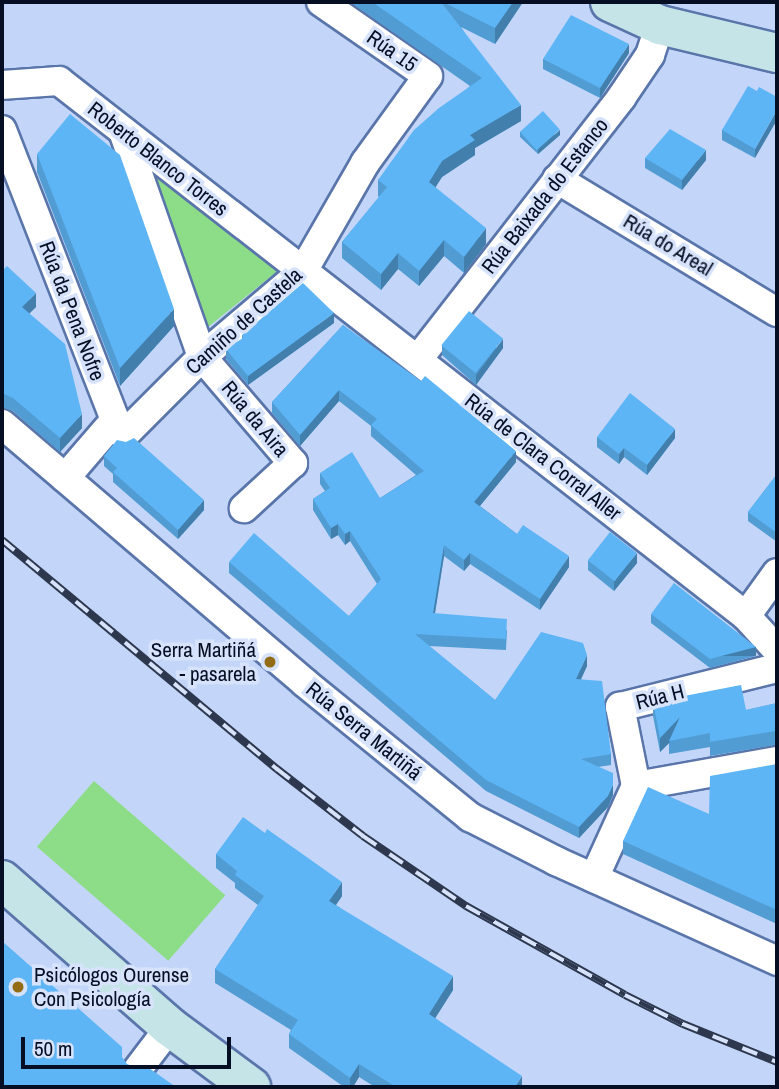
<!DOCTYPE html>
<html>
<head>
<meta charset="utf-8">
<style>
	body { margin:0 }
	#map { position:relative; width:779px; height:1089px; overflow:hidden; background:#c3d6f9; font-family:"Archivo Narrow",sans-serif }
	div>[style] { position:absolute }
	[style*='--x'] { left:calc(var(--x)*1px); top:calc(var(--y)*1px); width:calc(var(--w)*1px); rotate:calc(var(--a)*1deg) }
	.green>* { inset:0; background:#8ddd88; transform-origin:0 0 }
	.roads { filter:drop-shadow(2px 0 #5975aa) drop-shadow(-2px 0 #5975aa) drop-shadow(0 2px #5975aa) drop-shadow(0 -2px #5975aa) }
	.street>* { height:28px; margin:-14px; padding:0 14px; transform-origin:14px; border-radius:14px; background:#fff }
	.secondary>* { height:38px; margin:-19px; padding:0 19px; transform-origin:19px; border-radius:19px; background:#c4e4e7 }
	.rail>* { height:8px; margin-top:-4px; transform-origin:0; background:repeating-linear-gradient(90deg,#d6e3fb 0 16px,#2d384f 0 32px); box-sizing:border-box; border-block:2px solid #2d384f }
	.wall>* { inset:0; background:#519cd3 }
	.shaded-wall>* { inset:0; background:#427fac; transform-origin:0 0 }
	.building>* { inset:0; background:#5eb5f5; transform-origin:0 0 }
	.dots>* { width:19px; height:19px; translate:-50% -50%; box-sizing:border-box; border:4px solid #d6e3fb; border-radius:50% }
	span { translate:-50% -50%; white-space:nowrap; text-align:center; line-height:1.15; -webkit-text-stroke:7px #d6e3fb; paint-order:stroke }
	.street-label { font-size:21px; color:#050e22 }
	.poi-label { font-size:21px; color:#050e22 }
	.right { translate:-100% -50%; text-align:right }
	.left { translate:0 -50%; text-align:left }
	.frame { position:absolute; inset:0; border:4px solid #050e22; pointer-events:none }
	.scale { position:absolute; left:21px; top:1037px; width:210px; height:32px; box-sizing:border-box; border:4px solid #050e22; border-top:0; padding-left:9px; font-size:21px; line-height:24px; white-space:nowrap; color:#050e22; -webkit-text-stroke:5px #d6e3fb; paint-order:stroke }
</style>
</head>
<body>
<div id="map">
	<div class="green">
		<div style="clip-path:polygon(149px 172px,279px 270px,208px 327px)"></div>
		<div style="left:94px;top:781px;width:174px;height:87px;rotate:41deg"></div>
	</div>
	<div class="roads">
		<div class="street">
			<div style="--x:2;--y:85;--w:57;--a:-4"></div>
			<div style="--x:59;--y:81;--w:871;--a:37.91"></div>
			<div style="--x:746;--y:616;--w:46;--a:47.6"></div>
			<div style="--x:2;--y:130;--w:311;--a:68.7"></div>
			<div style="--x:115;--y:420;--w:17;--a:59"></div>
			<div style="--x:124;--y:435;--w:110;--a:-45"></div>
			<div style="--x:202;--y:357;--w:133;--a:-40.4"></div>
			<div style="--x:303;--y:271;--w:125;--a:-60.1"></div>
			<div style="--x:365;--y:163;--w:107;--a:-54.1"></div>
			<div style="--x:428;--y:76;--w:130;--a:-145.3"></div>
			<div style="--x:123;--y:131;--w:239;--a:70.7"></div>
			<div style="--x:202;--y:357;--w:140;--a:49.4"></div>
			<div style="--x:293;--y:463;--w:67;--a:137.4"></div>
			<div style="--x:557;--y:179;--w:257;--a:31.2"></div>
			<div style="--x:418;--y:359;--w:331;--a:-52.1"></div>
			<div style="--x:621;--y:98;--w:52;--a:-56"></div>
			<div style="--x:650;--y:55;--w:32;--a:-72"></div>
			<div style="--x:2;--y:424;--w:399;--a:40.5"></div>
			<div style="--x:305;--y:683;--w:213;--a:39.1"></div>
			<div style="--x:470;--y:817;--w:97;--a:27.1"></div>
			<div style="--x:556;--y:861;--w:243;--a:24.3"></div>
			<div style="--x:65;--y:478;--w:77;--a:-49.2"></div>
			<div style="--x:746;--y:616;--w:53;--a:-54.2"></div>
			<div style="--x:636;--y:786;--w:81;--a:-101.4"></div>
			<div style="--x:620;--y:707;--w:162;--a:-14"></div>
			<div style="--x:594;--y:878;--w:101;--a:-65.5"></div>
			<div style="--x:636;--y:786;--w:143;--a:-10.1"></div>
			<div style="--x:138;--y:1069;--w:53;--a:-52.7"></div>
		</div>
		<div class="secondary">
			<div style="--x:610;--y:2;--w:55;--a:24.7"></div>
			<div style="--x:660;--y:25;--w:120;--a:13.5"></div>
			<div style="--x:2;--y:880;--w:223;--a:41.2"></div>
			<div style="--x:170;--y:1027;--w:101;--a:36.5"></div>
		</div>
	</div>
	<div class="rail">
		<div style="--x:2;--y:540;--w:358;--a:39.8"></div>
		<div style="--x:277;--y:769;--w:109;--a:37.9"></div>
		<div style="--x:363;--y:836;--w:125;--a:34.2"></div>
		<div style="--x:466;--y:906;--w:182;--a:29.2"></div>
		<div style="--x:625;--y:995;--w:65;--a:26.6"></div>
		<div style="--x:683;--y:1024;--w:101;--a:22"></div>
	</div>
	<div class="wall">
		<div style="clip-path:polygon(350px 2px,523px 2px,495px 44px,461px 27px,521px 121px,475px 148px,475px 155px,442px 177px,435px 187px,486px 244px,464px 273px,444px 256px,419px 286px,398px 269px,381px 290px,342px 258px,342px 242px,379px 197px,378px 196px,378px 180px,470px 86px)"></div>
		<div style="clip-path:polygon(629px 53px,600px 98px,543px 69px,543px 59px)"></div>
		<div style="clip-path:polygon(757px 91px,755px 158px,722px 140px,722px 130px)"></div>
		<div style="clip-path:polygon(520px 132px,560px 135px,538px 154px,520px 137px)"></div>
		<div style="clip-path:polygon(37px 154px,174px 326px,120px 386px,37px 172px)"></div>
		<div style="clip-path:polygon(645px 158px,706px 160px,682px 190px,645px 168px)"></div>
		<div style="clip-path:polygon(2px 271px,36px 307px,29px 313px,82px 428px,60px 452px,13px 411px,4px 408px,2px 408px)"></div>
		<div style="clip-path:polygon(334px 323px,248px 385px,226px 359px,226px 349px,242px 339px,242px 335px)"></div>
		<div style="clip-path:polygon(343px 325px,516px 462px,480px 506px,517px 534px,569px 567px,540px 610px,470px 564px,464px 571px,444px 556px,435px 614px,507px 630px,506px 650px,429px 646px,495px 700px,587px 666px,581px 679px,611px 754px,611px 765px,598px 767px,613px 795px,608px 807px,579px 838px,486px 791px,229px 573px,229px 562px,349px 616px,377px 584px,350px 541px,345px 545px,338px 535px,331px 539px,313px 510px,313px 499px,325px 491px,320px 484px,320px 473px,380px 498px,416px 475px,371px 436px,371px 426px,339px 401px,300px 446px,272px 413px,272px 402px)"></div>
		<div style="clip-path:polygon(442px 346px,503px 348px,476px 385px,442px 355px)"></div>
		<div style="clip-path:polygon(597px 437px,675px 438px,647px 475px,624px 457px,619px 464px,597px 447px)"></div>
		<div style="clip-path:polygon(126px 442px,204px 510px,178px 539px,113px 482px,113px 474px,104px 466px,104px 456px)"></div>
		<div style="clip-path:polygon(777px 474px,777px 542px,748px 521px,748px 512px)"></div>
		<div style="clip-path:polygon(588px 560px,637px 563px,614px 591px,588px 570px)"></div>
		<div style="clip-path:polygon(651px 614px,756px 656px,710px 668px,651px 623px)"></div>
		<div style="clip-path:polygon(653px 702px,746px 710px,777px 703px,777px 746px,775px 745px,710px 756px,710px 747px,669px 754px,669px 743px,660px 752px,653px 716px)"></div>
		<div style="clip-path:polygon(777px 764px,777px 924px,623px 854px,623px 841px,709px 814px)"></div>
		<div style="clip-path:polygon(216px 854px,342px 896px,336px 905px,453px 990px,435px 1018px,522px 1087px,375px 1087px,359px 1077px,353px 1087px,344px 1087px,289px 1048px,289px 1034px,291px 1030px,215px 983px,215px 969px,258px 905px,235px 888px,235px 883px,216px 868px)"></div>
	</div>
	<div class="shaded-wall">
		<div style="clip-path:polygon(513px 2px,523px 2px,495px 44px,495px 28px)"></div>
		<div style="clip-path:polygon(629px 44px,629px 53px,600px 98px,600px 88px)"></div>
		<div style="clip-path:polygon(521px 105px,521px 121px,475px 148px,475px 155px,442px 177px,429px 198px,429px 182px,442px 161px,470px 135px)"></div>
		<div style="clip-path:polygon(777px 110px,777px 120px,755px 158px,755px 149px)"></div>
		<div style="clip-path:polygon(560px 130px,560px 135px,538px 154px,538px 149px)"></div>
		<div style="clip-path:polygon(706px 150px,706px 160px,682px 190px,682px 180px)"></div>
		<div style="clip-path:polygon(486px 228px,486px 244px,464px 273px,464px 257px)"></div>
		<div style="clip-path:polygon(444px 240px,444px 256px,419px 286px,419px 271px)"></div>
		<div style="clip-path:polygon(398px 253px,398px 269px,381px 290px,381px 274px)"></div>
		<div style="clip-path:polygon(36px 293px,36px 307px,22px 321px,22px 307px)"></div>
		<div style="clip-path:polygon(174px 309px,174px 326px,120px 386px,120px 368px)"></div>
		<div style="clip-path:polygon(334px 313px,334px 323px,248px 385px,248px 376px)"></div>
		<div style="clip-path:polygon(503px 339px,503px 348px,476px 385px,476px 375px)"></div>
		<div style="clip-path:polygon(339px 390px,339px 401px,300px 446px,300px 435px)"></div>
		<div style="clip-path:polygon(82px 414px,82px 428px,60px 452px,60px 438px)"></div>
		<div style="clip-path:polygon(675px 429px,675px 438px,647px 475px,647px 465px)"></div>
		<div style="clip-path:polygon(624px 448px,624px 457px,619px 464px,619px 454px)"></div>
		<div style="clip-path:polygon(516px 451px,516px 462px,474px 513px,474px 502px)"></div>
		<div style="clip-path:polygon(204px 500px,204px 510px,178px 539px,178px 530px)"></div>
		<div style="clip-path:polygon(338px 524px,338px 535px,331px 539px,331px 528px)"></div>
		<div style="clip-path:polygon(350px 531px,350px 541px,345px 545px,345px 534px)"></div>
		<div style="clip-path:polygon(444px 545px,444px 556px,433px 624px,433px 613px)"></div>
		<div style="clip-path:polygon(470px 553px,470px 564px,464px 571px,464px 560px)"></div>
		<div style="clip-path:polygon(637px 553px,637px 563px,614px 591px,614px 581px)"></div>
		<div style="clip-path:polygon(569px 556px,569px 567px,540px 610px,540px 599px)"></div>
		<div style="left:756px;top:647px;width:9px;height:48px;rotate:90deg"></div>
		<div style="clip-path:polygon(587px 655px,587px 666px,576px 690px,576px 679px)"></div>
		<div style="clip-path:polygon(680px 717px,669px 743px,660px 752px,660px 738px)"></div>
		<div style="clip-path:polygon(613px 785px,613px 795px,608px 807px,579px 838px,579px 827px)"></div>
		<div style="clip-path:polygon(342px 882px,342px 896px,329px 915px,329px 901px)"></div>
		<div style="clip-path:polygon(453px 976px,453px 990px,429px 1028px,429px 1014px)"></div>
		<div style="clip-path:polygon(359px 1064px,359px 1077px,353px 1087px,350px 1087px,350px 1078px)"></div>
		<div style="clip-path:polygon(522px 1076px,522px 1087px,515px 1087px)"></div>
	</div>
	<div class="building">
		<div style="clip-path:polygon(372px 2px,441px 2px,521px 105px,470px 135px,475px 140px,442px 161px,429px 182px,486px 228px,464px 257px,444px 240px,419px 271px,398px 253px,381px 274px,342px 242px,387px 187px,378px 180px,414px 130px,439px 108px,482px 78px)"></div>
		<div style="clip-path:polygon(443px 2px,513px 2px,495px 28px)"></div>
		<div style="clip-path:polygon(571px 15px,629px 44px,600px 88px,543px 59px)"></div>
		<div style="clip-path:polygon(748px 86px,757px 91px,759px 87px,777px 97px,777px 110px,755px 149px,722px 130px)"></div>
		<div style="left:543px;top:111px;width:25px;height:31px;rotate:48deg"></div>
		<div style="clip-path:polygon(70px 114px,120px 155px,174px 309px,120px 368px,37px 154px)"></div>
		<div style="clip-path:polygon(670px 129px,706px 150px,682px 180px,645px 158px)"></div>
		<div style="clip-path:polygon(7px 266px,36px 293px,22px 307px,65px 344px,82px 414px,60px 438px,13px 398px,4px 394px,2px 394px,2px 271px)"></div>
		<div style="clip-path:polygon(303px 283px,334px 313px,248px 376px,226px 349px,243px 338px,242px 335px)"></div>
		<div style="left:469px;top:311px;width:44px;height:44px;rotate:39deg"></div>
		<div style="clip-path:polygon(343px 325px,421px 381px,425px 376px,516px 451px,474px 502px,517px 534px,523px 525px,569px 556px,540px 599px,470px 553px,464px 560px,444px 545px,433px 613px,507px 619px,506px 639px,415px 634px,495px 700px,541px 632px,583px 643px,587px 655px,576px 679px,602px 681px,611px 754px,581px 759px,613px 773px,613px 785px,608px 796px,579px 827px,486px 780px,229px 562px,254px 533px,349px 616px,381px 579px,350px 531px,345px 534px,338px 524px,331px 528px,313px 499px,330px 488px,320px 473px,352px 452px,380px 498px,424px 471px,371px 425px,377px 419px,339px 390px,300px 435px,272px 402px)"></div>
		<div style="clip-path:polygon(630px 393px,675px 429px,647px 465px,624px 448px,619px 454px,597px 437px)"></div>
		<div style="clip-path:polygon(134px 438px,204px 500px,178px 530px,113px 472px,117px 468px,104px 456px,117px 440px,126px 442px)"></div>
		<div style="clip-path:polygon(777px 474px,777px 533px,748px 512px)"></div>
		<div style="left:610px;top:532px;width:34px;height:36px;rotate:38deg"></div>
		<div style="clip-path:polygon(674px 583px,756px 647px,710px 659px,651px 614px)"></div>
		<div style="clip-path:polygon(741px 685px,746px 710px,777px 703px,777px 732px,775px 731px,710px 742px,710px 733px,669px 741px,680px 717px,660px 738px,653px 702px)"></div>
		<div style="clip-path:polygon(777px 764px,777px 910px,623px 841px,648px 787px,709px 814px,710px 776px)"></div>
		<div style="clip-path:polygon(243px 817px,265px 833px,267px 829px,342px 882px,329px 901px,453px 976px,429px 1014px,522px 1076px,515px 1087px,396px 1087px,359px 1064px,350px 1078px,289px 1034px,298px 1020px,215px 969px,264px 896px,235px 875px,237px 871px,216px 854px)"></div>
		<div style="clip-path:polygon(2px 941px,122px 1047px,122px 1057px,127px 1064px,137px 1068px,146px 1066px,176px 1087px,2px 1087px)"></div>
	</div>
	<div class="dots">
		<div style="left:270px;top:662px;background:#936d15"></div>
		<div style="left:18px;top:987px;background:#936d15"></div>
	</div>
	<div class="street-label">
		<span style="left:392px;top:51px;rotate:35deg">Rúa 15</span>
		<span style="left:158px;top:159px;rotate:38deg">Roberto Blanco Torres</span>
		<span style="left:545px;top:196px;rotate:-52deg">Rúa Baixada do Estanco</span>
		<span style="left:668px;top:245px;rotate:31deg">Rúa do Areal</span>
		<span style="left:72px;top:311px;rotate:69deg">Rúa da Pena Nofre</span>
		<span style="left:244px;top:321px;rotate:-42deg">Camiño de Castela</span>
		<span style="left:255px;top:419px;rotate:50deg">Rúa da Aira</span>
		<span style="left:543px;top:457px;rotate:38deg">Rúa de Clara Corral Aller</span>
		<span style="left:660px;top:697px;rotate:-14deg">Rúa H</span>
		<span style="left:364px;top:731px;rotate:39deg">Rúa Serra Martiñá</span>
	</div>
	<div class="poi-label">
		<span class="right" style="left:256px;top:662px">Serra Martiñá<br>- pasarela</span>
		<span class="left" style="left:34px;top:987px">Psicólogos Ourense<br>Con Psicología</span>
	</div>
	<div class="frame"></div>
	<div class="scale">50 m</div>
</div>
</body>
</html>
